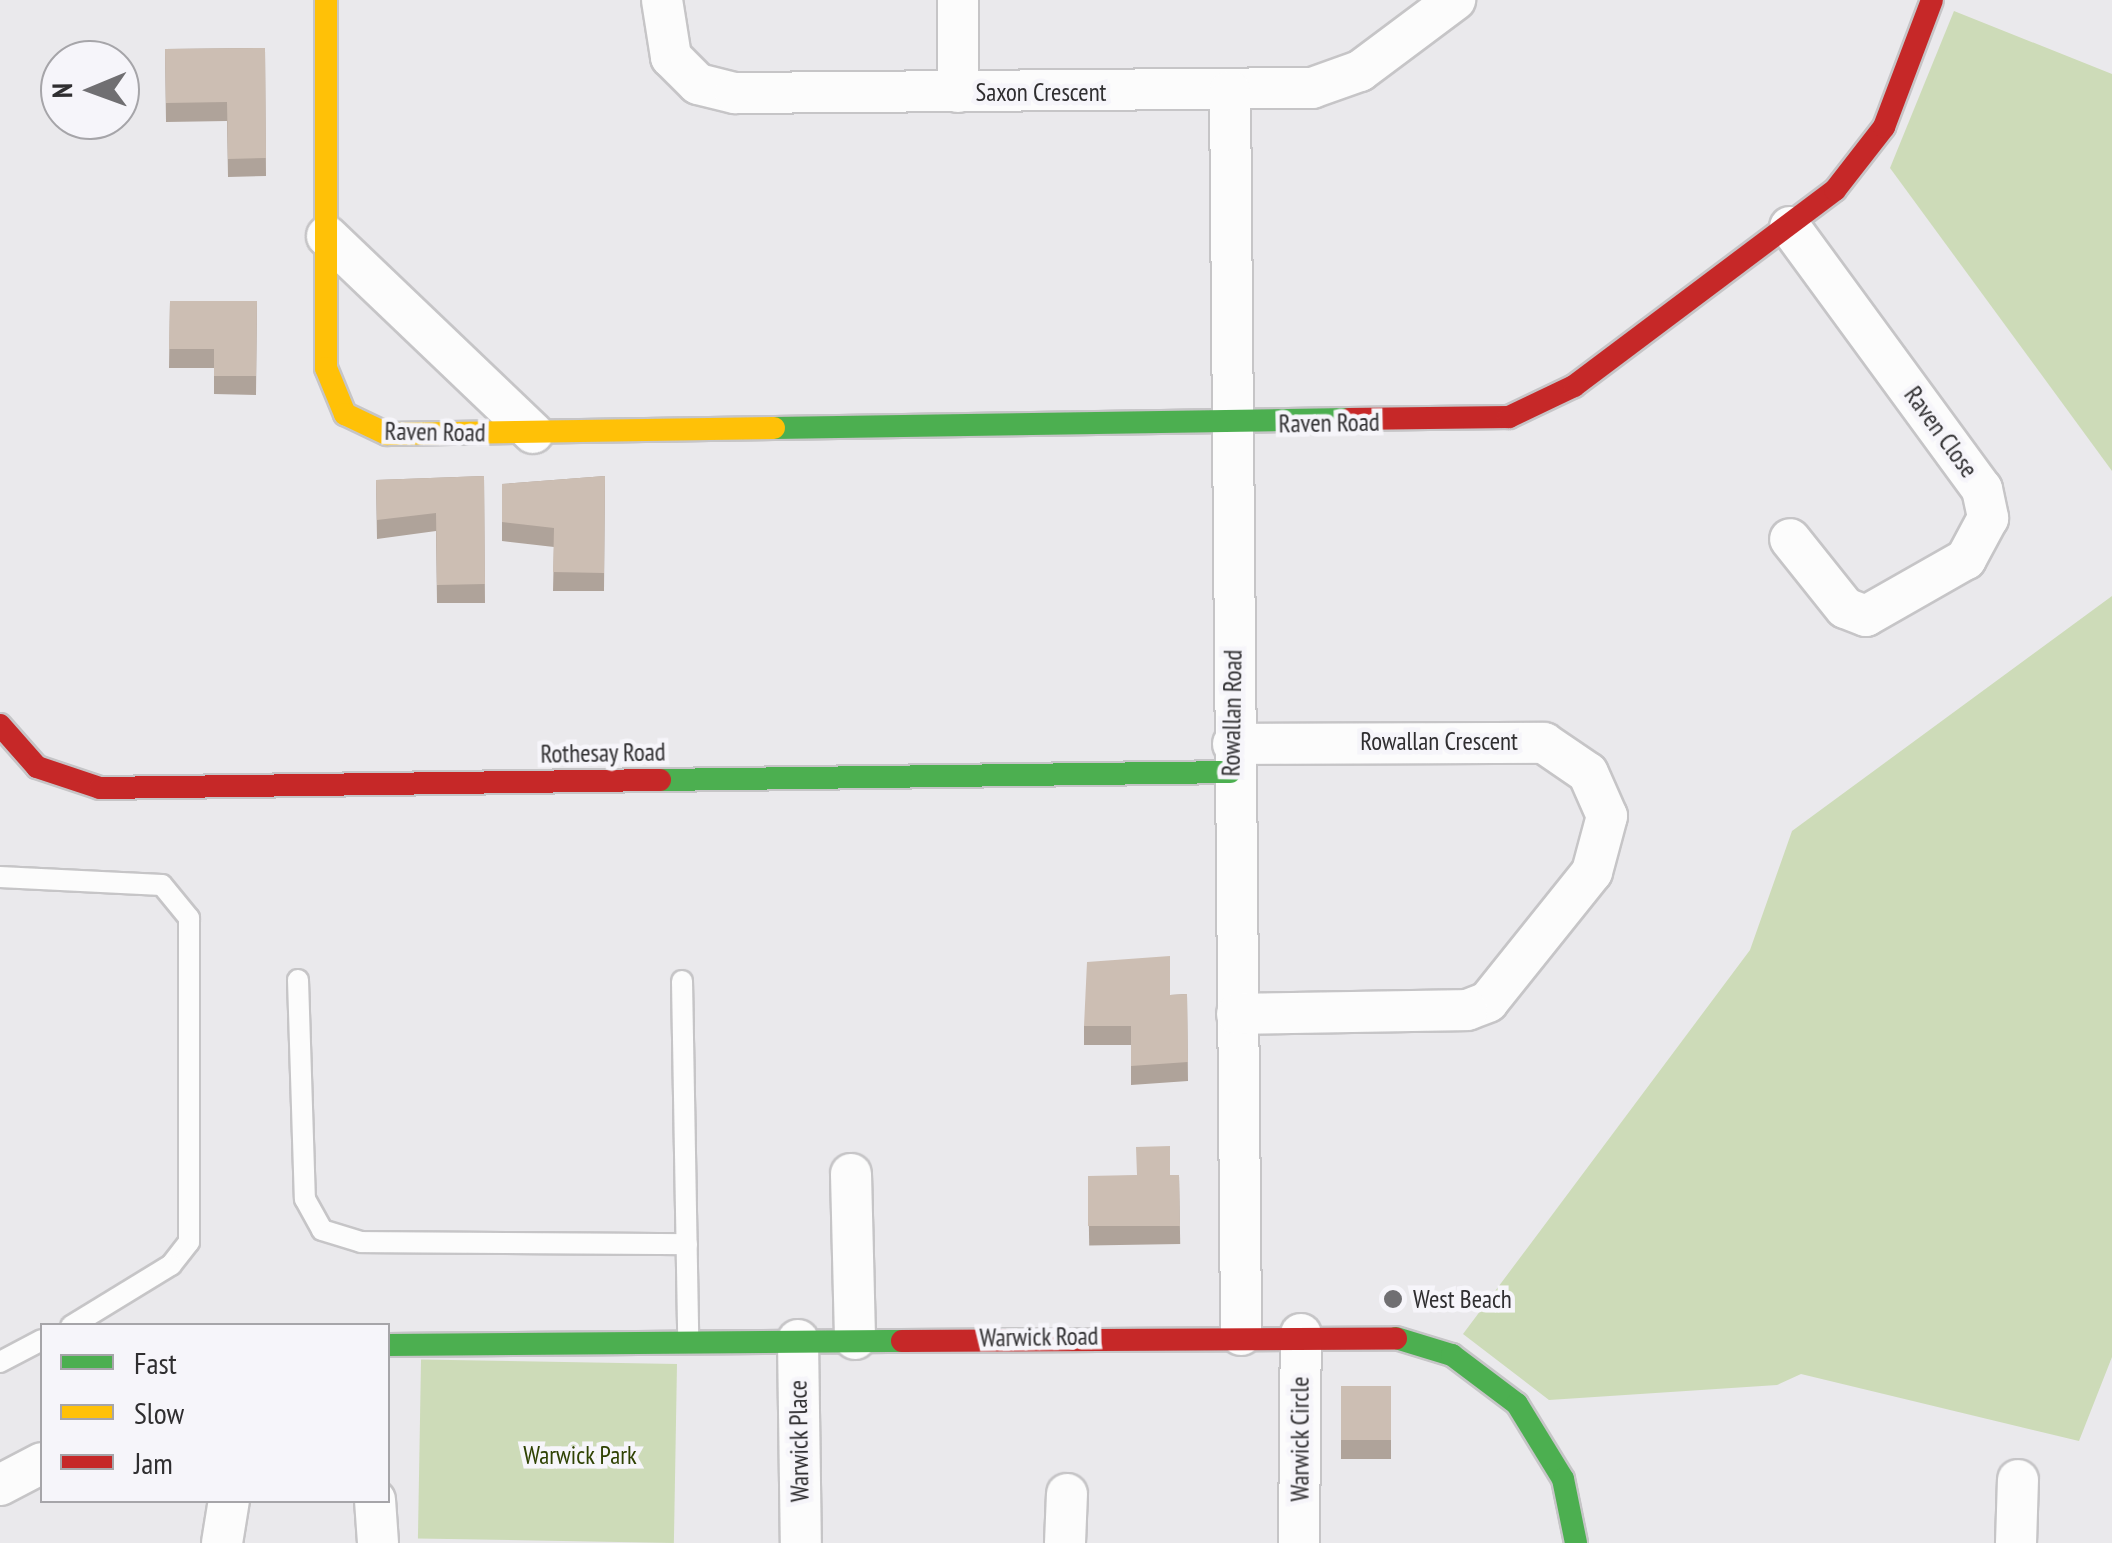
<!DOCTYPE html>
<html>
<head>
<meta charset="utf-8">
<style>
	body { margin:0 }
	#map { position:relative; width:2112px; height:1543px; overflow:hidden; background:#eae9ec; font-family:"PT Sans Narrow",sans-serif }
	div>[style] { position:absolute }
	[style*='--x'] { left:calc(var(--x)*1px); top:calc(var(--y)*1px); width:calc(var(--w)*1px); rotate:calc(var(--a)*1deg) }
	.green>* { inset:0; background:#cddbb8; transform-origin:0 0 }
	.roads { filter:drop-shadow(2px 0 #c6c5c7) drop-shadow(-2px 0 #c6c5c7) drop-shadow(0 2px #c6c5c7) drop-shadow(0 -2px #c6c5c7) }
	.lane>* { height:20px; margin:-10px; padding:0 10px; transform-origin:10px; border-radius:10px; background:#fcfcfc }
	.street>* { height:40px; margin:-20px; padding:0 20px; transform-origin:20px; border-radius:20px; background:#fcfcfc }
	.fast>* { height:22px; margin:-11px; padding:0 11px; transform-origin:11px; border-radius:11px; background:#4caf50 }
	.slow>* { height:22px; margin:-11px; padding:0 11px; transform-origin:11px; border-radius:11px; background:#ffc107 }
	.jam>* { height:22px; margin:-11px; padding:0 11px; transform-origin:11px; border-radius:11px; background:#c62828 }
	.wall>* { inset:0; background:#afa39a; transform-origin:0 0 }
	.building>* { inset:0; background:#ccbeb3; transform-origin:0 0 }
	.dots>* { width:28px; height:28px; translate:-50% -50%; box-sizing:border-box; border:5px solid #f6f5fa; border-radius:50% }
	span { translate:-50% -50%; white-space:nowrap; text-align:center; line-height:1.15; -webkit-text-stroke:9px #f6f5fa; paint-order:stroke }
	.street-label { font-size:25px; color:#2f2e30 }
	.poi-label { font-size:25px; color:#2f2e30 }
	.left { translate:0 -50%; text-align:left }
	.park-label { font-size:25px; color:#2f4203 }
	.legend { position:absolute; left:40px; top:1323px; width:350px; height:180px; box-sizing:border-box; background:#f6f5fa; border:2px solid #a6a5a9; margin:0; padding:12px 18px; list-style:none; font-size:30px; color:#2f2e30 }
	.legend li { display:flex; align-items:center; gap:20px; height:50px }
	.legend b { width:50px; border:2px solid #a6a5a9 }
	.north { position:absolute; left:40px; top:40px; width:100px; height:100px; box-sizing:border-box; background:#f6f5fa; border:2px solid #a6a5a9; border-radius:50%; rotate:269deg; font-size:28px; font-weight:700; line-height:40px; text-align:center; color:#2f2e30 }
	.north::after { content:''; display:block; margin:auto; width:35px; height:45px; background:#706f72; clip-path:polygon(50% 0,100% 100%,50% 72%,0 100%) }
</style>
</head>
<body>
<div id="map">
	<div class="green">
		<div style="clip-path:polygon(1954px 11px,2112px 74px,2112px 471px,1890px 168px)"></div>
		<div style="clip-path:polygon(2112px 596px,2112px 1357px,2079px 1441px,1801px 1374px,1777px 1385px,1549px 1400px,1463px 1334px,1750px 950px,1792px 831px)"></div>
		<div style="left:677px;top:1364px;width:179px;height:256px;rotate:91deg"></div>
	</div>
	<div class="roads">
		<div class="lane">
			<div style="--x:0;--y:877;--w:162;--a:2.8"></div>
			<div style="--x:162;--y:885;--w:43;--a:50.7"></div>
			<div style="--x:189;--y:918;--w:324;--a:90"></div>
			<div style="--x:189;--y:1242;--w:29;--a:128"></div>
			<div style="--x:171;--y:1265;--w:117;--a:148.6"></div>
			<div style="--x:298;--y:980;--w:219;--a:88.2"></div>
			<div style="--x:305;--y:1199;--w:35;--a:61"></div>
			<div style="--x:322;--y:1230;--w:41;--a:17.1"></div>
			<div style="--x:361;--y:1242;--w:326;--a:0.4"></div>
			<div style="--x:682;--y:981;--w:358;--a:89"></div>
			<div style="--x:0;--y:1362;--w:47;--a:-27.6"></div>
		</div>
		<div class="street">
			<div style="--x:662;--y:0;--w:58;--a:81"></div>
			<div style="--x:671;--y:57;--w:38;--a:45"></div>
			<div style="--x:698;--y:84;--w:38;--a:14"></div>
			<div style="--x:735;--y:93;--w:577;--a:-0.5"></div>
			<div style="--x:1312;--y:88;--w:51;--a:-19.5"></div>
			<div style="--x:1360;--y:71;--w:119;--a:-36.8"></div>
			<div style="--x:958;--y:0;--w:92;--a:90"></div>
			<div style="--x:1230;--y:91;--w:1244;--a:89.49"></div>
			<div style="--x:1790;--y:227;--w:325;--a:53.8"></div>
			<div style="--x:1982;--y:489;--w:30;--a:78"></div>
			<div style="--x:1988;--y:518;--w:47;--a:118.2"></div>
			<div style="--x:1966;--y:559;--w:115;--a:150.3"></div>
			<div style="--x:1866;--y:616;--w:22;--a:-159"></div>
			<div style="--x:1845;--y:608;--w:88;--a:-128.6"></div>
			<div style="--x:327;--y:236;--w:285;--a:43.7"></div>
			<div style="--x:1233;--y:744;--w:311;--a:-0.2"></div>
			<div style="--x:1544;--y:743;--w:53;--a:34.3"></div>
			<div style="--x:1588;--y:773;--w:47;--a:66.2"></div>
			<div style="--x:1607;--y:816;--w:58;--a:105"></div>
			<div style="--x:1592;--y:872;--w:166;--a:128.7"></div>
			<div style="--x:1488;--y:1002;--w:22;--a:159"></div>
			<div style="--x:1467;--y:1010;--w:230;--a:179"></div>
			<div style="--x:851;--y:1174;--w:165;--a:88.6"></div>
			<div style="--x:798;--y:1340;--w:203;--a:89.2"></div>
			<div style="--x:0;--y:1485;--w:47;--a:-27.6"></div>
			<div style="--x:375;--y:1500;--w:43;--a:86"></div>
			<div style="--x:222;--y:1543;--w:44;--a:-80.8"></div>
			<div style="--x:1065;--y:1543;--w:49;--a:-87.7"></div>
			<div style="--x:1299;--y:1543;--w:209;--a:-89.5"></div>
			<div style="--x:2016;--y:1543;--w:63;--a:-88.2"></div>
		</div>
		<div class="fast">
			<div style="--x:774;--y:428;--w:575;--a:-0.9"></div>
			<div style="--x:660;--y:780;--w:570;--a:-0.8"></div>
			<div style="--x:1396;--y:1338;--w:59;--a:16.9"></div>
			<div style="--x:1452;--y:1355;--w:81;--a:37"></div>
			<div style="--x:1517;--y:1404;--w:88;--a:58.5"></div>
			<div style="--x:1563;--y:1479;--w:65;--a:78.5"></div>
			<div style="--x:388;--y:1345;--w:514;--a:-0.45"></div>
		</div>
		<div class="slow">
			<div style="--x:326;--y:0;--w:368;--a:90"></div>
			<div style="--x:326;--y:368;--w:50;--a:67.6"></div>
			<div style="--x:345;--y:414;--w:47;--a:25.5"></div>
			<div style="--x:387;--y:434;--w:387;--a:-0.9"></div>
		</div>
		<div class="jam">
			<div style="--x:1349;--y:419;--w:160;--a:-0.7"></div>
			<div style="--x:1509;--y:417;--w:72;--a:-25.5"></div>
			<div style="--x:1574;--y:386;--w:326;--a:-36.9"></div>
			<div style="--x:1835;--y:190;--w:80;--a:-52.1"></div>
			<div style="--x:1884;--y:127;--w:136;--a:-69.3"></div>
			<div style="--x:0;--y:725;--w:56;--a:48.6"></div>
			<div style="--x:37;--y:767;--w:66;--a:18.4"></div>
			<div style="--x:100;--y:788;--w:560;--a:-0.82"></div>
			<div style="--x:902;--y:1341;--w:494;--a:-0.3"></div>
		</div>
	</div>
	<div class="wall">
		<div style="clip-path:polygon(265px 48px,266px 176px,228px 177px,227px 121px,166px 122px,165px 49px)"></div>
		<div style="clip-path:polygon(170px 301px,257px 301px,256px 395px,214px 394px,214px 368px,169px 368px)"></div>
		<div style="clip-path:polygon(484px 476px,485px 603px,437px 603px,436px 531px,377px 539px,376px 480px)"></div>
		<div style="clip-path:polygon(605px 476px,604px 591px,553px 591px,554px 547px,502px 541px,502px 484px)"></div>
		<div style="clip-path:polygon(1187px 994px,1188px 1081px,1131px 1085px,1131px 1045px,1084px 1045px,1084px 1026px,1170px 995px)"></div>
		<div style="left:1179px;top:1175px;width:69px;height:91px;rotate:89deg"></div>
		<div style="left:1341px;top:1386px;width:50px;height:73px"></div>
	</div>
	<div class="building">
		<div style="clip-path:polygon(265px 48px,266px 158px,228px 159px,227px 102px,166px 103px,165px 49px)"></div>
		<div style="clip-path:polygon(170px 301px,257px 301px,256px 376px,214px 376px,214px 349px,169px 349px)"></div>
		<div style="clip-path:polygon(484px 476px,485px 584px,437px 585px,436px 513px,377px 520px,376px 480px)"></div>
		<div style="clip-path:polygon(605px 476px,604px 573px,553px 572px,554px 528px,502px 522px,502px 484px)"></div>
		<div style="clip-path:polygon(1170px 956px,1170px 995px,1187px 994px,1188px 1062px,1131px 1066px,1131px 1026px,1084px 1026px,1087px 962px)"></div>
		<div style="clip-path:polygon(1170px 1146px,1170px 1175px,1179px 1175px,1180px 1226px,1088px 1226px,1088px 1176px,1137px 1175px,1136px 1147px)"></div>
		<div style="left:1341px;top:1386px;width:50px;height:54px"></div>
	</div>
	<div class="dots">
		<div style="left:1393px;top:1299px;background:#706f72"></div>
	</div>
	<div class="street-label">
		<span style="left:1041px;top:92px">Saxon Crescent</span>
		<span style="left:1329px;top:423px;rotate:-1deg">Raven Road</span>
		<span style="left:435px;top:432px;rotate:1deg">Raven Road</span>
		<span style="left:1941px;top:432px;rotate:54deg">Raven Close</span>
		<span style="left:1232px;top:713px;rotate:-89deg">Rowallan Road</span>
		<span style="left:1439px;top:741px">Rowallan Crescent</span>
		<span style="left:603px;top:753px;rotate:-1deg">Rothesay Road</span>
		<span style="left:1039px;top:1337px;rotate:-1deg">Warwick Road</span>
		<span style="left:1300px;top:1439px;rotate:-90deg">Warwick Circle</span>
		<span style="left:799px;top:1441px;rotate:-91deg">Warwick Place</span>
	</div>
	<div class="poi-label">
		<span class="left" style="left:1413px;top:1299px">West Beach</span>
	</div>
	<div class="park-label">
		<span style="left:580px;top:1455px">Warwick Park</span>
	</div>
	<ul class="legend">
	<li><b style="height:12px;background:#4caf50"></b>Fast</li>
	<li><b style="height:12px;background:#ffc107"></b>Slow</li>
	<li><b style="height:12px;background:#c62828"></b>Jam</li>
	</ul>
	<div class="north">N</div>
</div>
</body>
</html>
